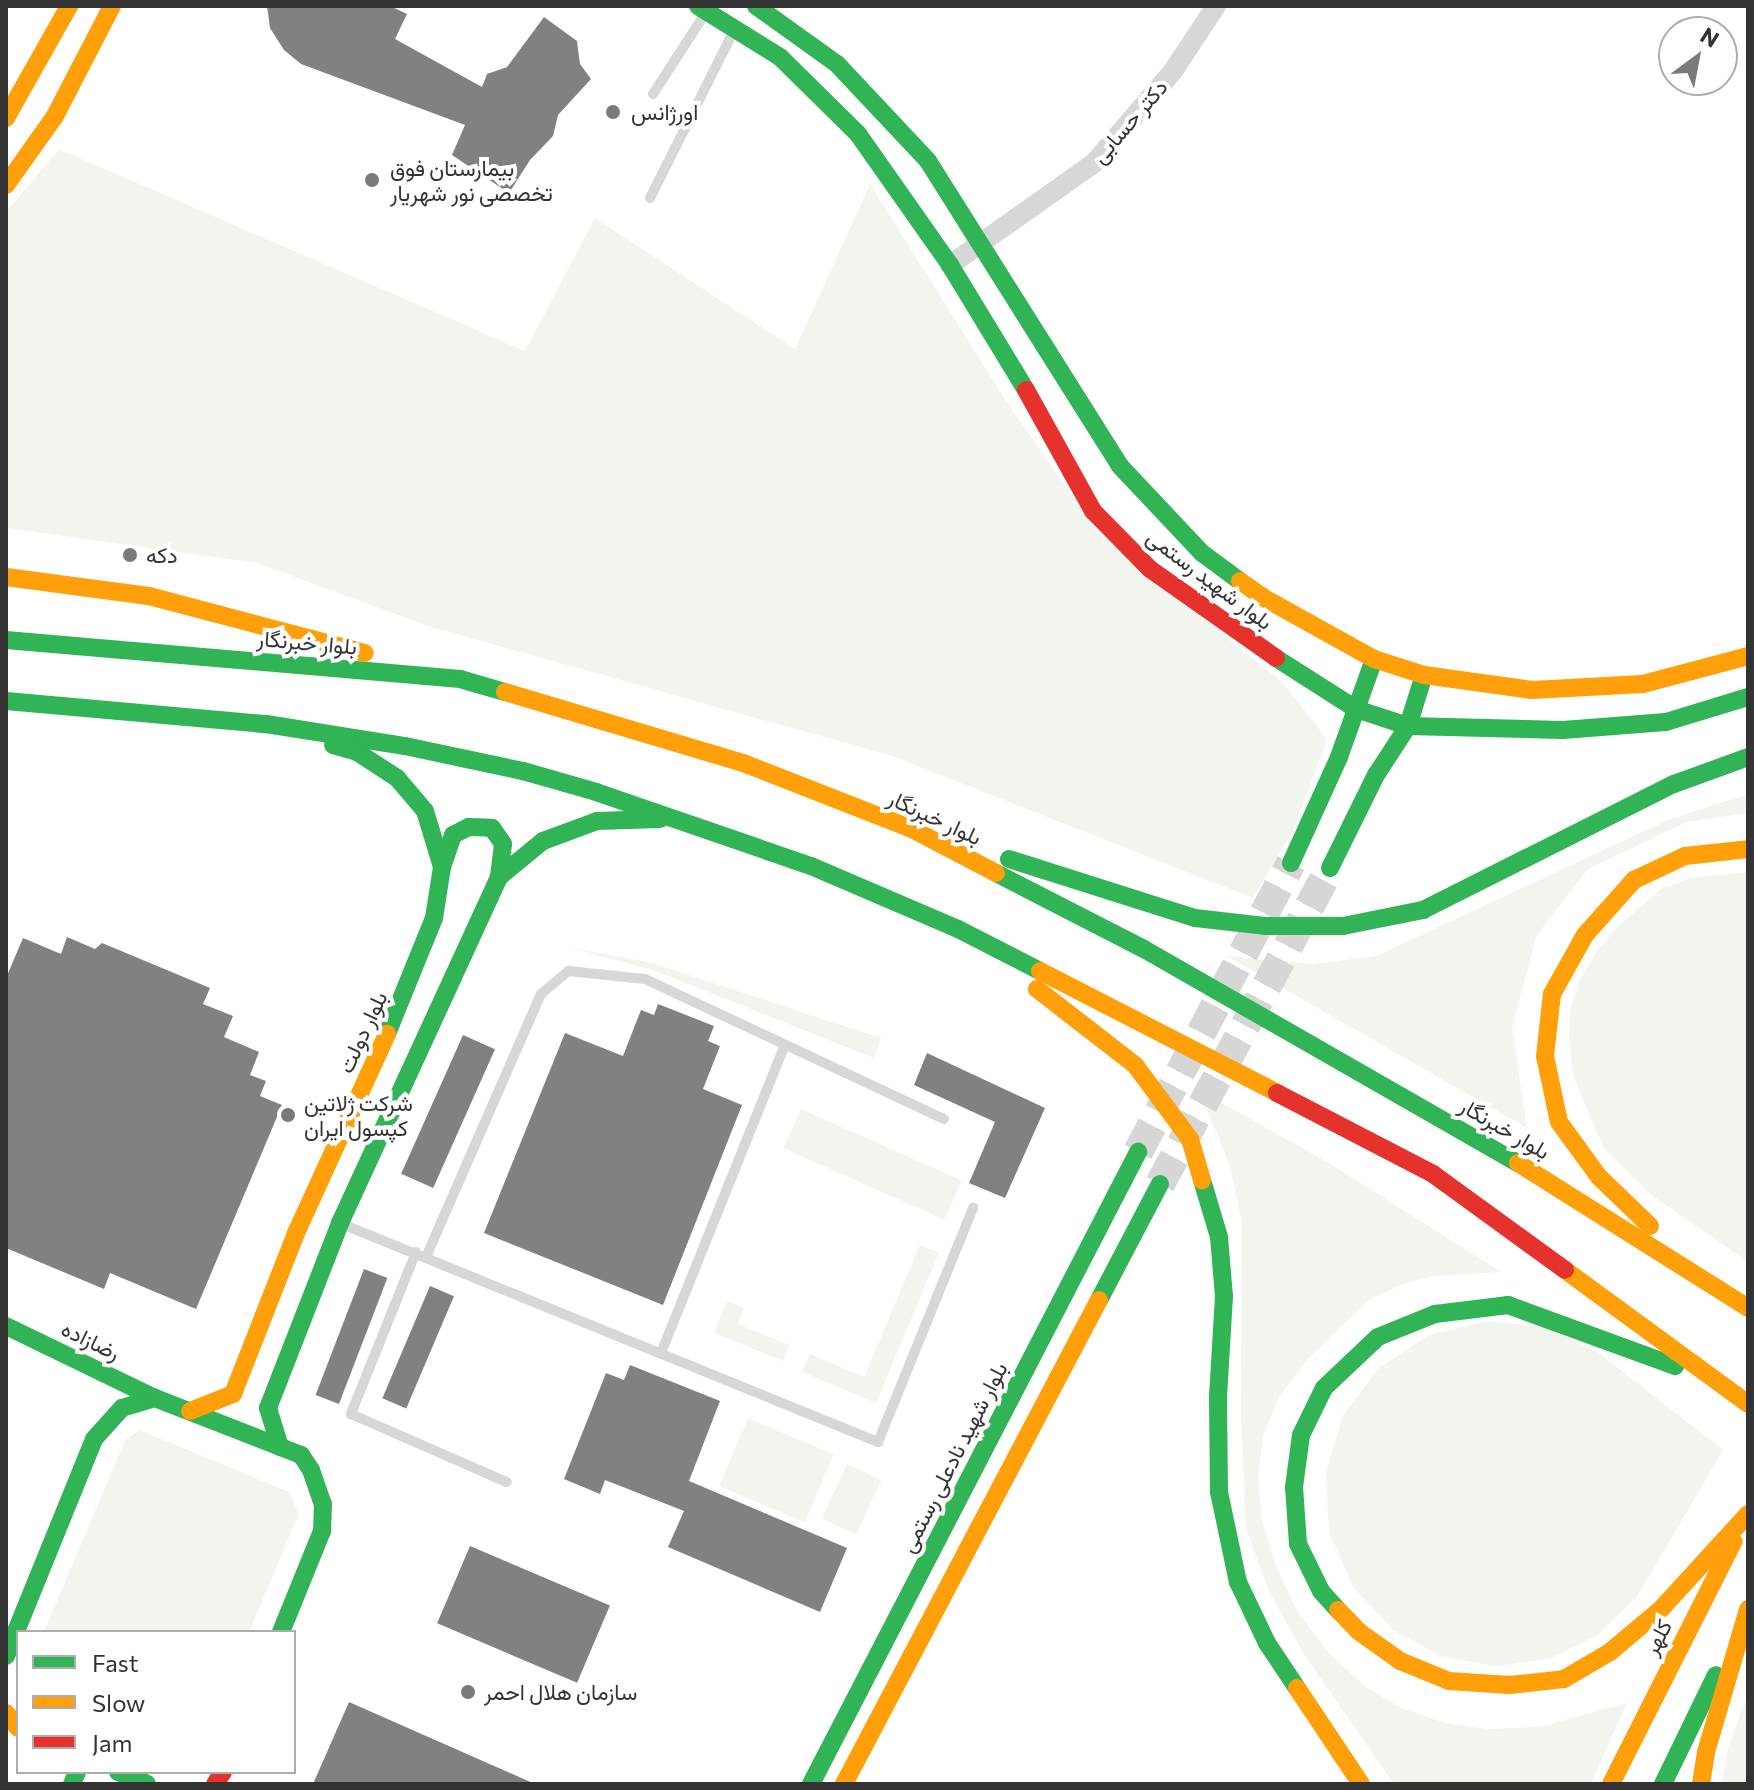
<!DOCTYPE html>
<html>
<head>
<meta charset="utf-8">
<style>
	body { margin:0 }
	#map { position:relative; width:1754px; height:1790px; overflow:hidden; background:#fff; font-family:Commissioner,Vazirmatn,sans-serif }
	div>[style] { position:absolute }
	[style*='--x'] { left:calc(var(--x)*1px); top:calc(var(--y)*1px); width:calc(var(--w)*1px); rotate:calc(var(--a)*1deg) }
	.green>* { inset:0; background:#f1f5ed; transform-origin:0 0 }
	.building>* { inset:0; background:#818181; transform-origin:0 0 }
	.secondary-tunnel>* { height:30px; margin-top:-15px; transform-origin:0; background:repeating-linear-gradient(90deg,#d6d6d6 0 30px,transparent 0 45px) }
	.lane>* { height:10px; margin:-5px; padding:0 5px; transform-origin:5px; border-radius:5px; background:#d7d7d7 }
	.street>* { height:20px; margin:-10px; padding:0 10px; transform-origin:10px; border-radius:10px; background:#d7d7d7 }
	.fast>* { height:18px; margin:-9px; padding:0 9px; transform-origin:9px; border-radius:9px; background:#30b455 }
	.slow>* { height:18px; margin:-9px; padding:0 9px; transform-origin:9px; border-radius:9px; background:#ff9f0a }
	.jam>* { height:18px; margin:-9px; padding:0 9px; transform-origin:9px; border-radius:9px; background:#e5322d }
	.dots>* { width:22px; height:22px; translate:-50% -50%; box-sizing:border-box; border:4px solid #fff; border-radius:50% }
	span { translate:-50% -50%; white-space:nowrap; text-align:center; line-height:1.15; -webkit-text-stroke:8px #fff; paint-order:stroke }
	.poi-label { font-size:22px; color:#333 }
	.left { translate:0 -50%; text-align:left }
	.street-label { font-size:22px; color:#333 }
	.frame { position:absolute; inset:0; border:8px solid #333; pointer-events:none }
	.legend { position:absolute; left:16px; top:1630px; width:280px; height:144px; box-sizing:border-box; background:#fff; border:2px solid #adadad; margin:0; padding:10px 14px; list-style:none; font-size:24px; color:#333 }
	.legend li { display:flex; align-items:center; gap:16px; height:40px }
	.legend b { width:40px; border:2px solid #adadad }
	.north { position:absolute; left:1658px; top:16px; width:80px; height:80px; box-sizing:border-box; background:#fff; border:2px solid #adadad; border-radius:50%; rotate:32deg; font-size:22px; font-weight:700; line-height:32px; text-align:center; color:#333 }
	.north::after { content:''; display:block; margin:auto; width:28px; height:36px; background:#7a7a7a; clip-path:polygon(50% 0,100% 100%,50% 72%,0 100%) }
</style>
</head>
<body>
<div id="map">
	<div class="green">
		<div style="clip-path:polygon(59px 149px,525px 351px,595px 218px,795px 349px,870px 184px,1004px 398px,1098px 533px,1283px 683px,1327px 739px,1294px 829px,1253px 898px,892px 756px,431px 627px,257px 563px,6px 528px,6px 212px)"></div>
		<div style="clip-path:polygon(1748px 794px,1748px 813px,1687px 822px,1588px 869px,1537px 935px,1512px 1027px,1527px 1128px,1227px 956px,1313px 964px,1376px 956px,1668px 820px)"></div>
		<div style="clip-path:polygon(1748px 872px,1748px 1262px,1650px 1194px,1603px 1147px,1574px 1078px,1569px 1043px,1570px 1010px,1580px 980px,1597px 951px,1619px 925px,1661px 889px,1690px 878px)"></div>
		<div style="clip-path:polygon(563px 946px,652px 963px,881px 1038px,874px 1058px,653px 970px)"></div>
		<div style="clip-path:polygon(1213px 1098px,1329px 1163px,1501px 1272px,1435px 1276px,1403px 1284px,1369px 1300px,1307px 1360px,1279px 1397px,1263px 1436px,1258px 1478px,1262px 1520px,1275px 1564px,1297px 1611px,1329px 1653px,1367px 1688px,1402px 1708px,1445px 1723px,1488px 1729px,1539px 1727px,1627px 1703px,1591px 1784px,1394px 1784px,1303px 1653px,1268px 1589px,1246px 1529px,1241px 1414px,1242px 1223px,1230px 1166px,1206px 1107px)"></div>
		<div style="left:801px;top:1109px;width:176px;height:43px;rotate:24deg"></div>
		<div style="clip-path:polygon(920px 1245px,939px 1253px,876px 1403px,802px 1372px,810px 1354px,864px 1377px)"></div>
		<div style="clip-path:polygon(727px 1301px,744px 1308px,738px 1324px,789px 1345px,783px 1361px,714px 1333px)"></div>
		<div style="clip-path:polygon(1486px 1321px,1546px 1327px,1599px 1353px,1723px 1450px,1637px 1597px,1598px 1635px,1549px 1659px,1495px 1666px,1441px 1656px,1393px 1630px,1353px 1587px,1329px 1532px,1326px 1472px,1343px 1415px,1379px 1368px,1429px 1335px)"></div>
		<div style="left:748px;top:1418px;width:93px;height:74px;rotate:23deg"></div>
		<div style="clip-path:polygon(140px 1430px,289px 1492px,299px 1514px,249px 1632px,44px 1632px,125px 1440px)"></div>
		<div style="left:847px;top:1464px;width:38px;height:60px;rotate:25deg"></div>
		<div style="clip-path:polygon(1748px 1694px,1748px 1784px,1722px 1784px,1729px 1744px)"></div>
	</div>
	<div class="building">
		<div style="clip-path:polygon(267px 6px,390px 6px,407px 14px,395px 39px,482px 87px,487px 74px,507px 67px,544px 17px,577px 41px,580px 64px,591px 79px,558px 115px,553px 136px,530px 160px,509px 193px,452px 155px,465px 125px,301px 64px,284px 50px,270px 28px)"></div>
		<div style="clip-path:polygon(67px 937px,95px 949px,102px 943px,210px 988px,203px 1004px,233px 1016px,224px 1037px,259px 1052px,250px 1075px,266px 1081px,260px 1096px,282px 1105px,196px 1309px,110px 1273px,104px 1289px,6px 1248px,6px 978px,23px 938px,61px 954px)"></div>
		<div style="clip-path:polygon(658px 1004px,714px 1026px,708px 1041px,720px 1046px,703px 1089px,742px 1105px,663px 1305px,484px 1233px,565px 1033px,623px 1056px,641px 1010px,654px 1015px)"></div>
		<div style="left:463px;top:1035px;width:35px;height:152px;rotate:24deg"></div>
		<div style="clip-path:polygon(927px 1053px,1045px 1108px,1005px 1198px,969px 1183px,995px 1122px,914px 1085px)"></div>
		<div style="left:364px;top:1269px;width:25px;height:135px;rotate:21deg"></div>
		<div style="left:430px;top:1286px;width:26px;height:122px;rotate:23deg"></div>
		<div style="clip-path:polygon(630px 1365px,720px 1401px,689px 1481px,847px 1548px,820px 1612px,668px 1547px,684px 1511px,605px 1480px,600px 1494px,564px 1479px,606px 1373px,624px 1380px)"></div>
		<div style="left:470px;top:1546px;width:152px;height:84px;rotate:23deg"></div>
		<div style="clip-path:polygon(349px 1702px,535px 1784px,313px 1784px)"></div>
	</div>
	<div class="secondary-tunnel">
		<div style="--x:1138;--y:1152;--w:327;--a:-62.1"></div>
		<div style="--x:1160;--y:1184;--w:359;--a:-61.7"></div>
	</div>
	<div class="lane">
		<div style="--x:653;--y:94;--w:98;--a:-57.1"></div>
		<div style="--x:650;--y:198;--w:188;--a:-63.4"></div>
		<div style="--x:342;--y:1224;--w:579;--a:22.13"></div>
		<div style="--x:878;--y:1442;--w:253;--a:-67.9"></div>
		<div style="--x:416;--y:1252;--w:175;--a:111.9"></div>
		<div style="--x:351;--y:1414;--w:170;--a:23.6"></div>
		<div style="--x:426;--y:1257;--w:287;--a:-66.4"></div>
		<div style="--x:541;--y:994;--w:35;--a:-40"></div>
		<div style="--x:568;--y:971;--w:77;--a:5.9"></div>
		<div style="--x:645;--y:979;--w:330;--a:25.1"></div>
		<div style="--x:661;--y:1353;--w:332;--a:-68.1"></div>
	</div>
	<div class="street">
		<div style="--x:950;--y:265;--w:176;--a:-35.3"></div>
		<div style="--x:1094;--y:163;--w:121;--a:-49.3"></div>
		<div style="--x:1173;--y:71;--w:78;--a:-56.5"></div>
	</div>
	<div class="fast">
		<div style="--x:698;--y:6;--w:97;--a:31.9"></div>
		<div style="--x:780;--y:57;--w:110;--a:44.6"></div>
		<div style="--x:858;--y:134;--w:160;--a:54.9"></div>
		<div style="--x:950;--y:265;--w:146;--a:58.7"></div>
		<div style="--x:756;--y:6;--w:100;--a:35.6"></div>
		<div style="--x:837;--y:64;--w:133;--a:46.8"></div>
		<div style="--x:928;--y:161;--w:360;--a:57.8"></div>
		<div style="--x:1120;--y:466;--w:120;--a:46.7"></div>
		<div style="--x:1202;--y:553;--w:47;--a:36.4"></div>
		<div style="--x:6;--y:640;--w:456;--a:4.9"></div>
		<div style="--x:460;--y:679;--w:47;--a:16.1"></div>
		<div style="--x:1276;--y:658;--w:95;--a:32.5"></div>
		<div style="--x:1356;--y:709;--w:55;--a:18.1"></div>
		<div style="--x:1408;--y:726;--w:155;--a:1.5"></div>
		<div style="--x:1563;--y:730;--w:103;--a:-4.4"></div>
		<div style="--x:1666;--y:722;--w:86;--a:-17"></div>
		<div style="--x:6;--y:701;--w:261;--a:5.1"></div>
		<div style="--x:266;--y:724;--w:141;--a:9"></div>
		<div style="--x:405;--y:746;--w:121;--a:12"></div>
		<div style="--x:523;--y:771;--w:76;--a:16"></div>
		<div style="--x:596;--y:792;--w:227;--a:19"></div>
		<div style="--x:811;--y:866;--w:160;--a:23.2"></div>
		<div style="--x:958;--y:929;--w:92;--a:27.1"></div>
		<div style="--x:333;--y:745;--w:25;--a:16"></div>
		<div style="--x:357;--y:752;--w:48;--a:33"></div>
		<div style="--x:397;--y:778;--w:43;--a:49.7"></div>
		<div style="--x:425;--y:811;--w:59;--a:73.1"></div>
		<div style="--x:442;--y:867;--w:52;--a:98.9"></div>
		<div style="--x:434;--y:918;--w:125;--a:112.1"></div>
		<div style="--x:1009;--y:859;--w:195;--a:17.6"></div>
		<div style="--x:1195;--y:918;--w:70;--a:6.5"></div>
		<div style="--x:1265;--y:926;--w:78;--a:0"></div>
		<div style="--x:1343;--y:926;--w:82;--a:-11.3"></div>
		<div style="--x:1423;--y:910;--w:281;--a:-26.7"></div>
		<div style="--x:1674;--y:784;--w:79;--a:-20"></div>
		<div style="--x:1291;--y:863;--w:116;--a:-65.6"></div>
		<div style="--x:1339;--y:757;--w:104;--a:-70.3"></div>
		<div style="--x:442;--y:867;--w:34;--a:-71"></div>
		<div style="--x:453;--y:835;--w:18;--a:-27"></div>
		<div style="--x:469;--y:827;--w:23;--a:2"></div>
		<div style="--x:492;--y:828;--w:19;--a:55"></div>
		<div style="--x:503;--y:844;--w:33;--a:97"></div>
		<div style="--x:1330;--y:868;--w:104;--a:-63.7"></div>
		<div style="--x:1376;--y:775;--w:59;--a:-56.9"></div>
		<div style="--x:1408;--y:726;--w:53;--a:-72.6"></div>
		<div style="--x:996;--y:873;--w:166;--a:27.2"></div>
		<div style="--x:1144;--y:949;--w:431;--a:29.8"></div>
		<div style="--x:1202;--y:1180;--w:59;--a:73.4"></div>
		<div style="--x:1219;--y:1237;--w:59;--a:85.2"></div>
		<div style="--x:1224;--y:1296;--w:102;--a:93.4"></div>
		<div style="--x:1218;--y:1398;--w:94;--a:89.4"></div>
		<div style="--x:1219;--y:1492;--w:92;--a:78.1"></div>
		<div style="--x:1238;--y:1582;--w:68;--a:64.6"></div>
		<div style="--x:1267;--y:1643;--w:54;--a:56.3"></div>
		<div style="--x:1099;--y:1300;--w:131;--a:-62.3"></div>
		<div style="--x:6;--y:1326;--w:165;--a:25.8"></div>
		<div style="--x:280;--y:1447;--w:41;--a:-107.1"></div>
		<div style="--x:268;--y:1408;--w:199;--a:-68.7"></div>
		<div style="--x:340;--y:1223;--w:381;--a:-65.3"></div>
		<div style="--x:499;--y:877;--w:57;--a:-39.3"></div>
		<div style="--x:543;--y:841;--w:58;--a:-20.3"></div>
		<div style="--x:597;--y:821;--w:63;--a:-1.8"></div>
		<div style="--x:1338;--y:1610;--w:25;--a:-132"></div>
		<div style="--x:1321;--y:1591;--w:52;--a:-116.1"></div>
		<div style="--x:1298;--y:1544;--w:57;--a:-94"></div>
		<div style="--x:1294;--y:1487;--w:52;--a:-82.3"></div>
		<div style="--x:1301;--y:1435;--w:52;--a:-63.9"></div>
		<div style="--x:1324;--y:1388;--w:74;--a:-43.4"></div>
		<div style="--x:1378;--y:1337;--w:61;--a:-22"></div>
		<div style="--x:1435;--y:1314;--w:74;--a:-7"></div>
		<div style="--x:1508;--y:1305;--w:178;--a:20.1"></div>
		<div style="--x:6;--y:1656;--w:234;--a:-67.9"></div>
		<div style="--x:94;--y:1439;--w:42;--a:-47.9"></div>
		<div style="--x:122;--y:1408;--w:34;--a:-17"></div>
		<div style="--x:155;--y:1398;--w:157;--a:21.3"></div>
		<div style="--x:301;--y:1455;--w:18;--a:56"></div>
		<div style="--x:311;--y:1470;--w:36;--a:71"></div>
		<div style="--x:323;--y:1504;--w:27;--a:92"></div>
		<div style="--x:322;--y:1531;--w:109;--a:112.1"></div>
		<div style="--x:118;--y:1772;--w:31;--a:22"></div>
		<div style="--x:72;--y:1784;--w:13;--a:-67"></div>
		<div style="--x:811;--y:1784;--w:712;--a:-62.64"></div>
		<div style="--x:1663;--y:1784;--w:121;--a:-64.1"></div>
	</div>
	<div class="slow">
		<div style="--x:6;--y:118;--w:129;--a:-60.6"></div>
		<div style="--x:6;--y:185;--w:85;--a:-54.6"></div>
		<div style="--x:55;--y:116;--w:124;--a:-62.6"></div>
		<div style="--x:6;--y:577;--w:144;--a:7.6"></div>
		<div style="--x:149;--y:596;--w:223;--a:14.8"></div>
		<div style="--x:1240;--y:581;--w:29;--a:35"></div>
		<div style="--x:1264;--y:598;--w:126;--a:29"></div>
		<div style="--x:1374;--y:659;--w:52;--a:17.7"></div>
		<div style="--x:1424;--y:675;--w:109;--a:7.9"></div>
		<div style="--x:1532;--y:690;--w:111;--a:-3.1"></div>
		<div style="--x:1643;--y:684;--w:109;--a:-14.9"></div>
		<div style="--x:505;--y:692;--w:248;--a:16.6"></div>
		<div style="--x:743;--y:763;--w:179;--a:21.3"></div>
		<div style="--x:910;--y:828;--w:97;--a:27.6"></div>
		<div style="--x:1040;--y:971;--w:267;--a:27.2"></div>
		<div style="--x:1037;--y:989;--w:124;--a:37.8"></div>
		<div style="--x:1135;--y:1065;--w:92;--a:53.4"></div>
		<div style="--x:1190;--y:1139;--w:43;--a:73.7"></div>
		<div style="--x:1518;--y:1163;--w:272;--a:32.2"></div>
		<div style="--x:1650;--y:1226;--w:71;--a:-136.1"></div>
		<div style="--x:1599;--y:1177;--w:68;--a:-126"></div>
		<div style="--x:1559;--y:1122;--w:67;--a:-102"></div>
		<div style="--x:1545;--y:1056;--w:62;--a:-83.6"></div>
		<div style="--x:1552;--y:994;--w:68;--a:-60.8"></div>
		<div style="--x:1585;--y:935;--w:74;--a:-48.3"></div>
		<div style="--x:1634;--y:880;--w:56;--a:-25.2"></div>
		<div style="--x:1685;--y:856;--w:63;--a:-6.3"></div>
		<div style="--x:1565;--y:1270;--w:227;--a:36.2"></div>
		<div style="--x:190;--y:1411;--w:46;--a:-21.6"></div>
		<div style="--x:233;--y:1394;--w:173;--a:-68.6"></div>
		<div style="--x:296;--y:1233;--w:219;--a:-65.4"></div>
		<div style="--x:1338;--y:1610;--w:29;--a:46"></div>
		<div style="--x:1358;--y:1631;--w:52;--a:35.5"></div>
		<div style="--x:1400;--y:1661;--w:53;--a:22.2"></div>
		<div style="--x:1449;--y:1681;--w:61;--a:3.8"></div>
		<div style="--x:1510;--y:1685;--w:54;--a:-6.3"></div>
		<div style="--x:1564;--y:1679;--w:53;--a:-30.4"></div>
		<div style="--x:1610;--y:1652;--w:67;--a:-40.1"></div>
		<div style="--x:1661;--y:1609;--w:129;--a:-47.5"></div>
		<div style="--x:1297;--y:1688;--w:115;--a:56.3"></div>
		<div style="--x:6;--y:1713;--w:19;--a:51"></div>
		<div style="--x:844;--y:1784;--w:547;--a:-62.22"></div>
		<div style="--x:1611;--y:1784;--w:272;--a:-63.2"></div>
		<div style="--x:1701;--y:1784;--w:32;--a:-81"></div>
		<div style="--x:1706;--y:1752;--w:149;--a:-73.6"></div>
	</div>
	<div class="jam">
		<div style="--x:1026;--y:390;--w:138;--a:61"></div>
		<div style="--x:1093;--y:511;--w:81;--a:45.5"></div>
		<div style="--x:1150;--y:569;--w:154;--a:35.2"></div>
		<div style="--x:1277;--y:1093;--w:176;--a:27.4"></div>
		<div style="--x:1433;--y:1174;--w:163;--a:36"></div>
		<div style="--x:215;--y:1784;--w:14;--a:-56"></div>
	</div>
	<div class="dots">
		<div style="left:613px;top:112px;background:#7a7a7a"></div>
		<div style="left:372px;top:180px;background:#7a7a7a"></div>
		<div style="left:130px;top:555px;background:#7a7a7a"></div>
		<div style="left:288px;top:1115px;background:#7a7a7a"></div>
		<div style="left:468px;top:1692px;background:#7a7a7a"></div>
	</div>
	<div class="poi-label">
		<span class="left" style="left:631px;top:112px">اورژانس</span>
		<span class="left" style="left:390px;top:180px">بیمارستان فوق<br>تخصصی نور شهریار</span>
		<span class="left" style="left:146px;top:555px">دکه</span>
		<span class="left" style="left:304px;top:1115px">شرکت ژلاتین<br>کپسول ایران</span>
		<span class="left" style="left:484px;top:1692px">سازمان هلال احمر</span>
	</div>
	<div class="street-label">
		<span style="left:1129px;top:121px;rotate:-49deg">دکتر حسابی</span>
		<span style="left:1210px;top:579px;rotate:37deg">بلوار شهید رستمی</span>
		<span style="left:307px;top:642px;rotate:5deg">بلوار خبرنگار</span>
		<span style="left:935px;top:817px;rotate:25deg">بلوار خبرنگار</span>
		<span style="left:362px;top:1032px;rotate:-65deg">بلوار دولت</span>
		<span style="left:1505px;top:1128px;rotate:30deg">بلوار خبرنگار</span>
		<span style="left:91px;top:1340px;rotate:26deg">رضازاده</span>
		<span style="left:953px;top:1457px;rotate:-63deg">بلوار شهید نادعلی رستمی</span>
		<span style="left:1657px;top:1637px;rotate:-62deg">کلهر</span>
	</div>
	<div class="frame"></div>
	<ul class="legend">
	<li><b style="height:10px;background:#30b455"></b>Fast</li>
	<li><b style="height:10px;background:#ff9f0a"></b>Slow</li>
	<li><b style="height:10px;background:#e5322d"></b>Jam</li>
	</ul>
	<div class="north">N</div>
</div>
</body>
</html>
